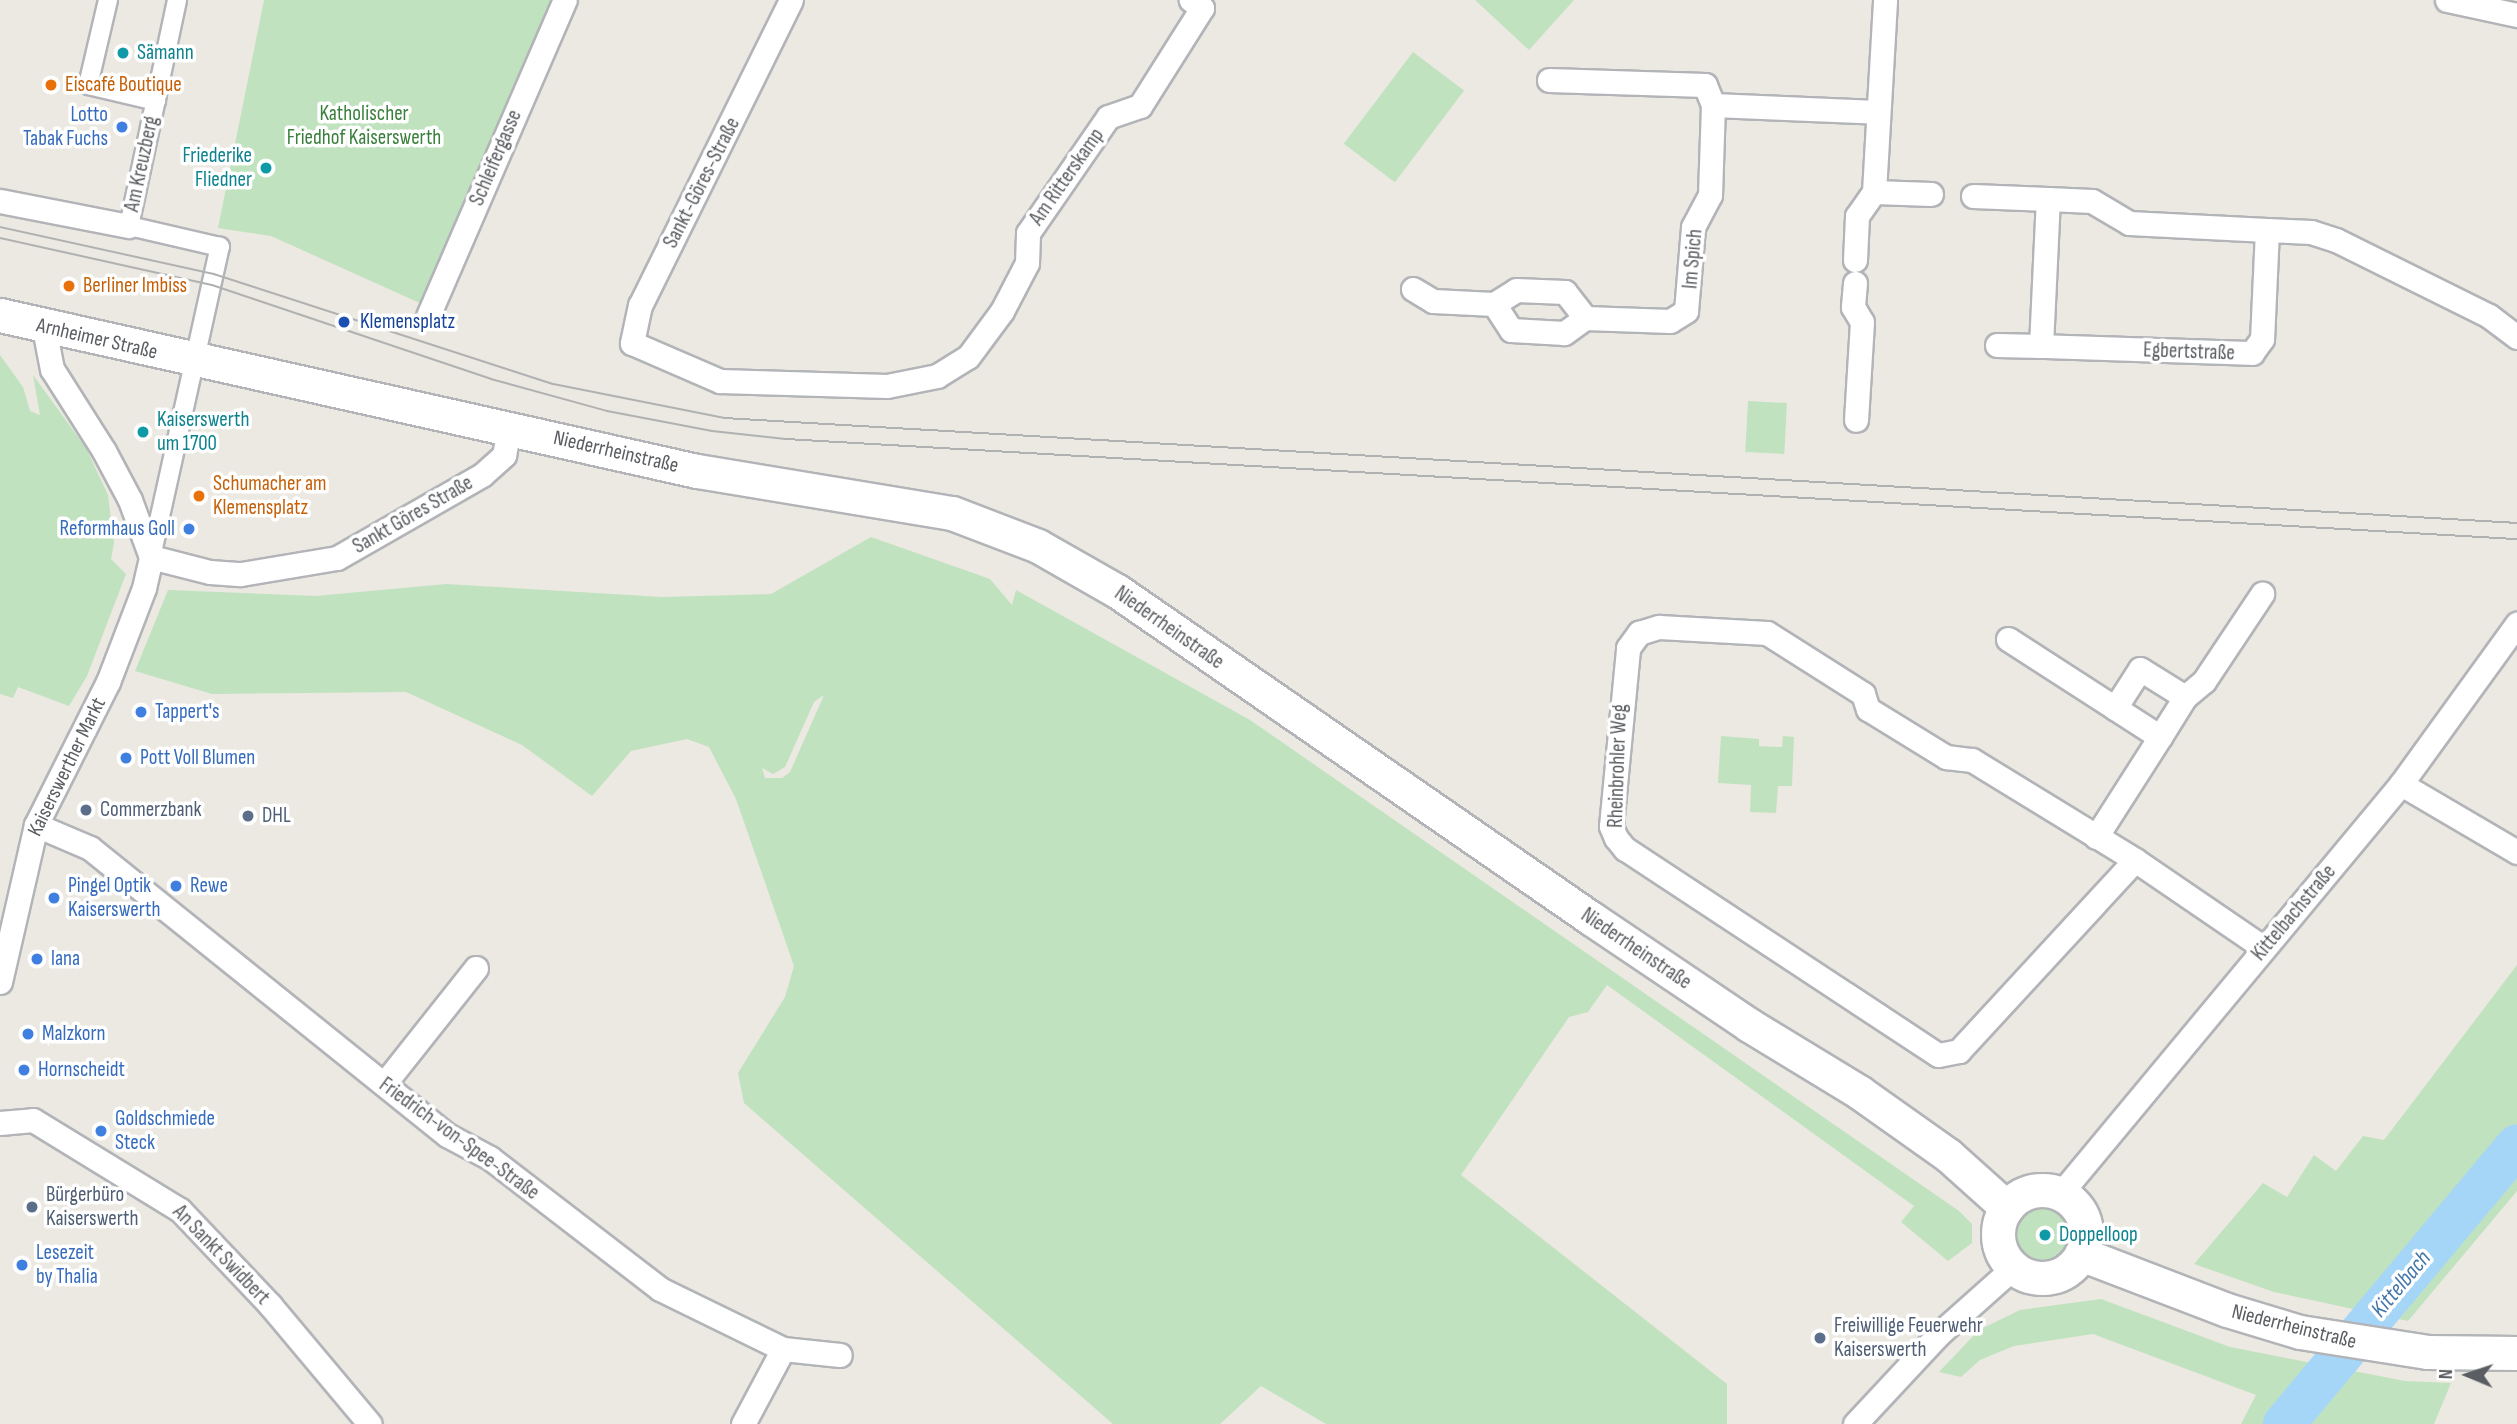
<!DOCTYPE html>
<html>
<head>
<meta charset="utf-8">
<style>
	body { margin:0 }
	#map { position:relative; width:2517px; height:1424px; overflow:hidden; background:#ece9e2; font-family:"Sofia Sans Condensed",sans-serif }
	div>[style] { position:absolute }
	[style*='--x'] { left:calc(var(--x)*1px); top:calc(var(--y)*1px); width:calc(var(--w)*1px); rotate:calc(var(--a)*1deg) }
	.green>* { inset:0; background:#c0e2bf; transform-origin:0 0 }
	.round { border-radius:50% }
	.river>* { height:42px; margin:-21px; padding:0 21px; transform-origin:21px; border-radius:21px; background:#a5d6f8 }
	.roads { filter:drop-shadow(2px 0 #b2b4b8) drop-shadow(-2px 0 #b2b4b8) drop-shadow(0 2px #b2b4b8) drop-shadow(0 -2px #b2b4b8) }
	.pedestrian>* { height:18px; margin:-9px; padding:0 9px; transform-origin:9px; border-radius:9px; background:#fff }
	.minor>* { height:23px; margin:-11.5px; padding:0 11.5px; transform-origin:11.5px; border-radius:11.5px; background:#fff }
	.secondary>* { height:33px; margin:-16.5px; padding:0 16.5px; transform-origin:16.5px; border-radius:16.5px; background:#fff }
	.secondary>.ring { margin:-16.5px; padding:0; box-sizing:content-box; background:none; border:33px solid #fff; border-radius:50% }
	.tram>* { height:2px; margin:-1px; padding:0 1px; transform-origin:1px; border-radius:1px; background:#b0b1b1 }
	.dots>* { width:19px; height:19px; translate:-50% -50%; box-sizing:border-box; border:4px solid #fff; border-radius:50% }
	span { translate:-50% -50%; white-space:nowrap; text-align:center; line-height:1.15; -webkit-text-stroke:7px #fff; paint-order:stroke }
	.culture-label { font-size:21px; color:#0d838f }
	.left { translate:0 -50%; text-align:left }
	.right { translate:-100% -50%; text-align:right }
	.food-label { font-size:21px; color:#c56008 }
	.park-label { font-size:21px; color:#3a803c }
	.shop-label { font-size:21px; color:#366cbe }
	.street-label { font-size:21px; color:#5a5d61 }
	.transit-label { font-size:21px; color:#164399 }
	.service-label { font-size:21px; color:#4e5e75 }
	.water-label { font-size:23px; color:#4477a9; font-style:italic }
	.north { position:absolute; left:2433px; top:1340px; width:70px; height:70px; -webkit-text-stroke:5px #fff; paint-order:stroke; rotate:272deg; font-size:19px; font-weight:700; line-height:28px; text-align:center; color:#5a5d61 }
	.north::after { content:''; display:block; margin:auto; width:24px; height:32px; background:#5a5d61; clip-path:polygon(50% 0,100% 100%,50% 72%,0 100%) }
</style>
</head>
<body>
<div id="map">
	<div class="green">
		<div style="clip-path:polygon(264px 0,554px 0,422px 304px,271px 236px,218px 228px)"></div>
		<div style="clip-path:polygon(1475px 0,1574px 0,1529px 50px)"></div>
		<div style="left:1413px;top:52px;width:64px;height:115px;rotate:37deg"></div>
		<div style="clip-path:polygon(0 355px,23px 387px,30px 411px,40px 415px,33px 375px,86px 448px,108px 495px,114px 543px,111px 559px,126px 574px,87px 676px,69px 706px,18px 687px,13px 698px,0 694px)"></div>
		<div style="left:1748px;top:401px;width:39px;height:51px;rotate:3deg"></div>
		<div style="clip-path:polygon(evenodd,871px 537px,990px 579px,1012px 605px,1016px 590px,1250px 720px,1959px 1211px,1972px 1224px,1972px 1243px,1948px 1261px,1901px 1222px,1914px 1206px,1607px 985px,1588px 1012px,1569px 1017px,1461px 1175px,1727px 1384px,1727px 1424px,1326px 1424px,1261px 1386px,1220px 1424px,1113px 1424px,744px 1103px,738px 1073px,785px 997px,794px 966px,736px 799px,709px 747px,687px 739px,631px 751px,592px 796px,522px 745px,406px 692px,212px 694px,135px 671px,168px 590px,316px 596px,446px 584px,662px 597px,771px 594px,871px 537px,824px 695px,790px 772px,782px 778px,765px 778px,762px 768px,773px 774px,785px 767px,814px 702px,824px 695px)"></div>
		<div style="clip-path:polygon(1721px 736px,1759px 739px,1759px 746px,1782px 747px,1783px 736px,1794px 737px,1792px 786px,1778px 786px,1776px 813px,1750px 812px,1751px 785px,1718px 783px)"></div>
		<div style="clip-path:polygon(2517px 965px,2517px 1191px,2408px 1321px,2274px 1292px,2194px 1264px,2263px 1183px,2287px 1197px,2314px 1155px,2336px 1171px,2363px 1136px,2384px 1140px)"></div>
		<div class="round" style="left:2012px;top:1205px;width:60px;height:60px"></div>
		<div style="clip-path:polygon(2101px 1299px,2230px 1347px,2405px 1381px,2451px 1383px,2434px 1424px,2241px 1424px,2256px 1395px,2093px 1334px,2014px 1346px,1980px 1360px,1961px 1377px,1939px 1372px,1979px 1330px,2020px 1310px)"></div>
	</div>
	<div class="river">
		<div style="--x:2284;--y:1424;--w:363;--a:-50.1"></div>
	</div>
	<div class="roads">
		<div class="pedestrian">
			<div style="--x:108;--y:0;--w:87;--a:103.2"></div>
			<div style="--x:88;--y:85;--w:70;--a:13.2"></div>
			<div style="--x:151;--y:557;--w:318;--a:-77.5"></div>
			<div style="--x:220;--y:247;--w:93;--a:-167"></div>
			<div style="--x:129;--y:226;--w:231;--a:-78"></div>
		</div>
		<div class="minor">
			<div style="--x:791;--y:0;--w:340;--a:116.3"></div>
			<div style="--x:640;--y:305;--w:39;--a:102"></div>
			<div style="--x:632;--y:343;--w:96;--a:23.4"></div>
			<div style="--x:720;--y:381;--w:167;--a:1.7"></div>
			<div style="--x:887;--y:386;--w:51;--a:-11.3"></div>
			<div style="--x:937;--y:376;--w:36;--a:-32"></div>
			<div style="--x:968;--y:357;--w:57;--a:-53.5"></div>
			<div style="--x:1002;--y:311;--w:54;--a:-62.5"></div>
			<div style="--x:1027;--y:263;--w:30;--a:-88"></div>
			<div style="--x:1028;--y:233;--w:141;--a:-55.4"></div>
			<div style="--x:1108;--y:117;--w:34;--a:-19"></div>
			<div style="--x:1140;--y:106;--w:116;--a:-57.7"></div>
			<div style="--x:1202;--y:8;--w:14;--a:-144"></div>
			<div style="--x:2447;--y:0;--w:72;--a:12.1"></div>
			<div style="--x:1549;--y:80;--w:156;--a:1.8"></div>
			<div style="--x:1705;--y:85;--w:22;--a:68"></div>
			<div style="--x:1713;--y:105;--w:164;--a:2.4"></div>
			<div style="--x:1874;--y:192;--w:57;--a:2"></div>
			<div style="--x:1973;--y:196;--w:75;--a:2.3"></div>
			<div style="--x:0;--y:201;--w:131;--a:11"></div>
			<div style="--x:2267;--y:230;--w:109;--a:92.6"></div>
			<div style="--x:2262;--y:339;--w:17;--a:126"></div>
			<div style="--x:2252;--y:353;--w:211;--a:-178.1"></div>
			<div style="--x:2041;--y:346;--w:147;--a:-87.3"></div>
			<div style="--x:2048;--y:199;--w:44;--a:2.6"></div>
			<div style="--x:2092;--y:201;--w:43;--a:30.7"></div>
			<div style="--x:2129;--y:223;--w:138;--a:2.9"></div>
			<div style="--x:2267;--y:230;--w:44;--a:2.6"></div>
			<div style="--x:2311;--y:232;--w:26;--a:18"></div>
			<div style="--x:2336;--y:240;--w:171;--a:26.4"></div>
			<div style="--x:2489;--y:316;--w:35;--a:37"></div>
			<div style="--x:1855;--y:260;--w:44;--a:-87.4"></div>
			<div style="--x:1857;--y:216;--w:29;--a:-55"></div>
			<div style="--x:1874;--y:192;--w:192;--a:-86.7"></div>
			<div style="--x:1855;--y:283;--w:24;--a:95"></div>
			<div style="--x:1853;--y:307;--w:17;--a:59"></div>
			<div style="--x:1862;--y:322;--w:98;--a:93.5"></div>
			<div style="--x:1413;--y:289;--w:23;--a:31"></div>
			<div style="--x:1433;--y:301;--w:61;--a:2.8"></div>
			<div style="--x:428;--y:316;--w:344;--a:-66.6"></div>
			<div style="--x:1585;--y:318;--w:26;--a:144"></div>
			<div style="--x:1564;--y:333;--w:53;--a:-176.8"></div>
			<div style="--x:1511;--y:330;--w:31;--a:-123"></div>
			<div style="--x:1494;--y:304;--w:26;--a:-32"></div>
			<div style="--x:1516;--y:290;--w:49;--a:2.3"></div>
			<div style="--x:1565;--y:292;--w:33;--a:52"></div>
			<div style="--x:1585;--y:318;--w:85;--a:2"></div>
			<div style="--x:1670;--y:321;--w:19;--a:-32"></div>
			<div style="--x:1686;--y:311;--w:84;--a:-85.2"></div>
			<div style="--x:1693;--y:227;--w:36;--a:-62"></div>
			<div style="--x:1710;--y:195;--w:90;--a:-88.1"></div>
			<div style="--x:44;--y:328;--w:42;--a:79"></div>
			<div style="--x:52;--y:369;--w:97;--a:57.6"></div>
			<div style="--x:104;--y:451;--w:55;--a:62"></div>
			<div style="--x:130;--y:500;--w:61;--a:69.8"></div>
			<div style="--x:1997;--y:345;--w:44;--a:1.3"></div>
			<div style="--x:151;--y:557;--w:61;--a:14.3"></div>
			<div style="--x:210;--y:572;--w:31;--a:4"></div>
			<div style="--x:241;--y:574;--w:97;--a:-9.5"></div>
			<div style="--x:337;--y:558;--w:167;--a:-29.8"></div>
			<div style="--x:482;--y:475;--w:30;--a:-42"></div>
			<div style="--x:504;--y:455;--w:26;--a:-79"></div>
			<div style="--x:2008;--y:639;--w:127;--a:32.8"></div>
			<div style="--x:2185;--y:697;--w:25;--a:-40"></div>
			<div style="--x:2204;--y:681;--w:105;--a:-56.3"></div>
			<div style="--x:2401;--y:784;--w:134;--a:30.4"></div>
			<div style="--x:36;--y:825;--w:59;--a:23.1"></div>
			<div style="--x:90;--y:848;--w:458;--a:38.8"></div>
			<div style="--x:447;--y:1135;--w:49;--a:28.1"></div>
			<div style="--x:490;--y:1158;--w:215;--a:37.6"></div>
			<div style="--x:660;--y:1289;--w:137;--a:26"></div>
			<div style="--x:783;--y:1349;--w:57;--a:6"></div>
			<div style="--x:2096;--y:837;--w:119;--a:-57.4"></div>
			<div style="--x:2160;--y:737;--w:54;--a:-147.2"></div>
			<div style="--x:2115;--y:708;--w:46;--a:-57.3"></div>
			<div style="--x:2140;--y:669;--w:53;--a:31.9"></div>
			<div style="--x:2185;--y:697;--w:47;--a:122"></div>
			<div style="--x:2135;--y:860;--w:260;--a:132.7"></div>
			<div style="--x:1959;--y:1051;--w:21;--a:169"></div>
			<div style="--x:1938;--y:1055;--w:375;--a:-146.6"></div>
			<div style="--x:1625;--y:849;--w:14;--a:-129"></div>
			<div style="--x:1616;--y:838;--w:13;--a:-113"></div>
			<div style="--x:1611;--y:826;--w:179;--a:-84.5"></div>
			<div style="--x:1628;--y:648;--w:19;--a:-54"></div>
			<div style="--x:1639;--y:633;--w:21;--a:-17"></div>
			<div style="--x:1659;--y:627;--w:108;--a:3.2"></div>
			<div style="--x:1767;--y:633;--w:114;--a:32.4"></div>
			<div style="--x:1863;--y:694;--w:16;--a:72"></div>
			<div style="--x:1868;--y:709;--w:92;--a:31.6"></div>
			<div style="--x:1946;--y:757;--w:26;--a:7"></div>
			<div style="--x:1972;--y:760;--w:191;--a:31.5"></div>
			<div style="--x:2135;--y:860;--w:156;--a:34.3"></div>
			<div style="--x:0;--y:982;--w:161;--a:-77.1"></div>
			<div style="--x:36;--y:825;--w:160;--a:-63.3"></div>
			<div style="--x:108;--y:682;--w:101;--a:-69"></div>
			<div style="--x:144;--y:588;--w:32;--a:-77"></div>
			<div style="--x:384;--y:1084;--w:148;--a:-51.6"></div>
			<div style="--x:0;--y:1123;--w:33;--a:-5"></div>
			<div style="--x:33;--y:1120;--w:172;--a:31.5"></div>
			<div style="--x:180;--y:1210;--w:131;--a:46.5"></div>
			<div style="--x:270;--y:1305;--w:155;--a:50"></div>
			<div style="--x:2061;--y:1193;--w:532;--a:-50.26"></div>
			<div style="--x:2401;--y:784;--w:198;--a:-54.1"></div>
			<div style="--x:743;--y:1424;--w:85;--a:-61.9"></div>
			<div style="--x:1855;--y:1424;--w:125;--a:-47"></div>
			<div style="--x:1940;--y:1333;--w:98;--a:-41.7"></div>
		</div>
		<div class="secondary">
			<div style="--x:0;--y:315;--w:714;--a:12.62"></div>
			<div style="--x:697;--y:471;--w:258;--a:9.4"></div>
			<div style="--x:952;--y:513;--w:92;--a:21"></div>
			<div style="--x:1038;--y:546;--w:91;--a:29.7"></div>
			<div style="--x:1117;--y:591;--w:577;--a:34.63"></div>
			<div style="--x:1592;--y:919;--w:189;--a:34"></div>
			<div style="--x:1749;--y:1025;--w:129;--a:31.3"></div>
			<div style="--x:1859;--y:1092;--w:109;--a:35.3"></div>
			<div style="--x:1948;--y:1155;--w:79;--a:41.9"></div>
			<div class="ring" style="left:1998px;top:1190px;width:55px;height:55px"></div>
			<div style="--x:2081;--y:1254;--w:156;--a:21"></div>
			<div style="--x:2227;--y:1310;--w:76;--a:16.8"></div>
			<div style="--x:2300;--y:1332;--w:130;--a:8.9"></div>
			<div style="--x:2428;--y:1352;--w:89;--a:0.6"></div>
		</div>
	</div>
	<div class="tram">
		<div style="--x:0;--y:227;--w:219;--a:12.4"></div>
		<div style="--x:214;--y:274;--w:356;--a:18"></div>
		<div style="--x:553;--y:384;--w:174;--a:11.2"></div>
		<div style="--x:724;--y:418;--w:1796;--a:3.35"></div>
		<div style="--x:0;--y:238;--w:217;--a:12.5"></div>
		<div style="--x:212;--y:285;--w:294;--a:18.6"></div>
		<div style="--x:491;--y:379;--w:120;--a:15.4"></div>
		<div style="--x:607;--y:411;--w:107;--a:10.8"></div>
		<div style="--x:712;--y:431;--w:74;--a:6.2"></div>
		<div style="--x:786;--y:439;--w:1734;--a:3.31"></div>
	</div>
	<div class="dots">
		<div style="left:123px;top:53px;background:#0f9aa8"></div>
		<div style="left:51px;top:85px;background:#e8710a"></div>
		<div style="left:122px;top:127px;background:#3f7fe0"></div>
		<div style="left:266px;top:168px;background:#0f9aa8"></div>
		<div style="left:69px;top:286px;background:#e8710a"></div>
		<div style="left:344px;top:322px;background:#1a4fb4"></div>
		<div style="left:143px;top:432px;background:#0f9aa8"></div>
		<div style="left:199px;top:496px;background:#e8710a"></div>
		<div style="left:189px;top:529px;background:#3f7fe0"></div>
		<div style="left:141px;top:712px;background:#3f7fe0"></div>
		<div style="left:126px;top:758px;background:#3f7fe0"></div>
		<div style="left:86px;top:810px;background:#5c6f8a"></div>
		<div style="left:248px;top:816px;background:#5c6f8a"></div>
		<div style="left:176px;top:886px;background:#3f7fe0"></div>
		<div style="left:54px;top:898px;background:#3f7fe0"></div>
		<div style="left:37px;top:959px;background:#3f7fe0"></div>
		<div style="left:28px;top:1034px;background:#3f7fe0"></div>
		<div style="left:24px;top:1070px;background:#3f7fe0"></div>
		<div style="left:101px;top:1131px;background:#3f7fe0"></div>
		<div style="left:32px;top:1207px;background:#5c6f8a"></div>
		<div style="left:2045px;top:1235px;background:#0f9aa8"></div>
		<div style="left:22px;top:1265px;background:#3f7fe0"></div>
		<div style="left:1820px;top:1338px;background:#5c6f8a"></div>
	</div>
	<div class="culture-label">
		<span class="left" style="left:137px;top:53px">Sämann</span>
		<span class="right" style="left:252px;top:168px">Friederike<br>Fliedner</span>
		<span class="left" style="left:157px;top:432px">Kaiserswerth<br>um 1700</span>
		<span class="left" style="left:2059px;top:1235px">Doppelloop</span>
	</div>
	<div class="food-label">
		<span class="left" style="left:65px;top:85px">Eiscafé Boutique</span>
		<span class="left" style="left:83px;top:286px">Berliner Imbiss</span>
		<span class="left" style="left:213px;top:496px">Schumacher am<br>Klemensplatz</span>
	</div>
	<div class="park-label">
		<span style="left:364px;top:126px">Katholischer<br>Friedhof Kaiserswerth</span>
	</div>
	<div class="shop-label">
		<span class="right" style="left:108px;top:127px">Lotto<br>Tabak Fuchs</span>
		<span class="right" style="left:175px;top:529px">Reformhaus Goll</span>
		<span class="left" style="left:155px;top:712px">Tappert's</span>
		<span class="left" style="left:140px;top:758px">Pott Voll Blumen</span>
		<span class="left" style="left:68px;top:898px">Pingel Optik<br>Kaiserswerth</span>
		<span class="left" style="left:190px;top:886px">Rewe</span>
		<span class="left" style="left:51px;top:959px">lana</span>
		<span class="left" style="left:42px;top:1034px">Malzkorn</span>
		<span class="left" style="left:38px;top:1070px">Hornscheidt</span>
		<span class="left" style="left:115px;top:1131px">Goldschmiede<br>Steck</span>
		<span class="left" style="left:36px;top:1265px">Lesezeit<br>by Thalia</span>
	</div>
	<div class="street-label">
		<span style="left:496px;top:158px;rotate:-67deg">Schleifergasse</span>
		<span style="left:142px;top:164px;rotate:-78deg">Am Kreuzberg</span>
		<span style="left:1067px;top:177px;rotate:-55deg">Am Ritterskamp</span>
		<span style="left:702px;top:183px;rotate:-63deg">Sankt-Göres-Straße</span>
		<span style="left:1693px;top:259px;rotate:-85deg">Im Spich</span>
		<span style="left:97px;top:339px;rotate:13deg">Arnheimer Straße</span>
		<span style="left:2189px;top:352px;rotate:2deg">Egbertstraße</span>
		<span style="left:616px;top:452px;rotate:13deg">Niederrheinstraße</span>
		<span style="left:413px;top:515px;rotate:-30deg">Sankt Göres Straße</span>
		<span style="left:1169px;top:628px;rotate:35deg">Niederrheinstraße</span>
		<span style="left:1618px;top:766px;rotate:-88deg">Rheinbrohler Weg</span>
		<span style="left:67px;top:767px;rotate:-64deg">Kaiserswerther Markt</span>
		<span style="left:2294px;top:913px;rotate:-50deg">Kittelbachstraße</span>
		<span style="left:1636px;top:949px;rotate:34deg">Niederrheinstraße</span>
		<span style="left:459px;top:1139px;rotate:36deg">Friedrich-von-Spee-Straße</span>
		<span style="left:221px;top:1255px;rotate:46deg">An Sankt Swidbert</span>
		<span style="left:2294px;top:1327px;rotate:14deg">Niederrheinstraße</span>
	</div>
	<div class="transit-label">
		<span class="left" style="left:360px;top:322px">Klemensplatz</span>
	</div>
	<div class="service-label">
		<span class="left" style="left:100px;top:810px">Commerzbank</span>
		<span class="left" style="left:262px;top:816px">DHL</span>
		<span class="left" style="left:46px;top:1207px">Bürgerbüro<br>Kaiserswerth</span>
		<span class="left" style="left:1834px;top:1338px">Freiwillige Feuerwehr<br>Kaiserswerth</span>
	</div>
	<div class="water-label">
		<span style="left:2401px;top:1284px;rotate:-50deg">Kittelbach</span>
	</div>
	<div class="north">N</div>
</div>
</body>
</html>
